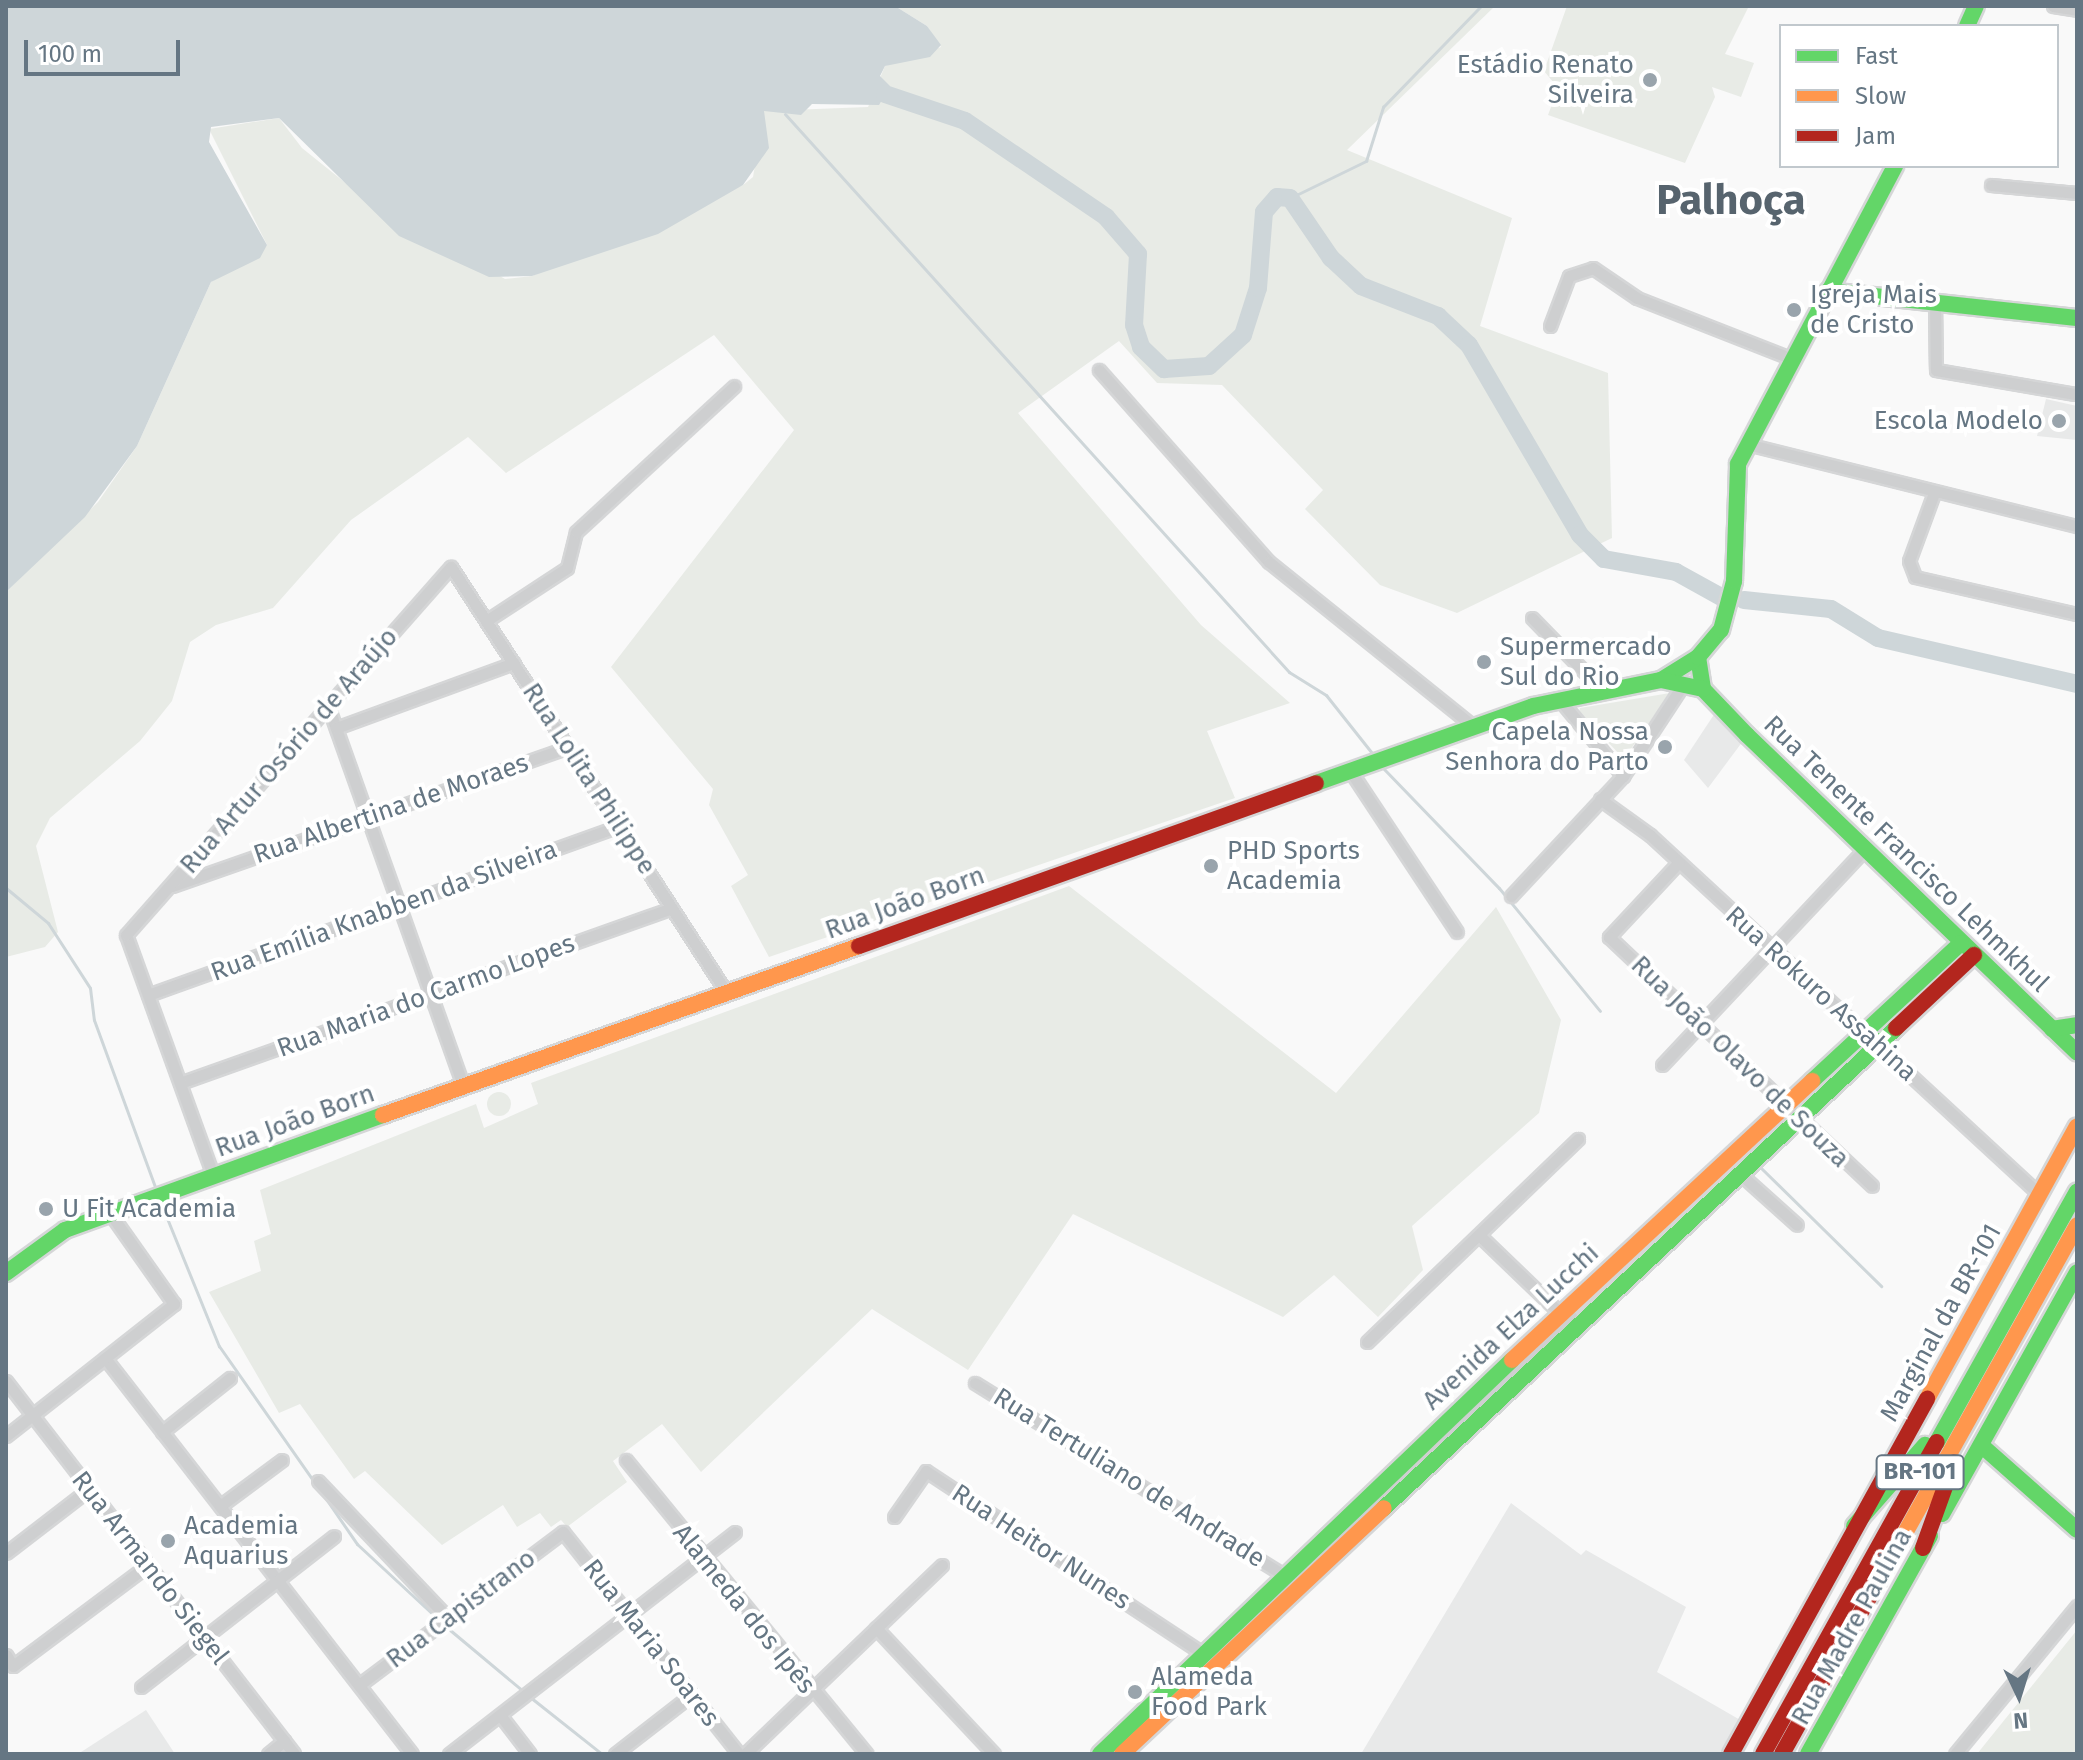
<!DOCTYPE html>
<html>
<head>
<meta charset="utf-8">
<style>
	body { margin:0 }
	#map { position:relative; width:2083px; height:1760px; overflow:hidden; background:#f9f9f9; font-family:"Fira Sans",sans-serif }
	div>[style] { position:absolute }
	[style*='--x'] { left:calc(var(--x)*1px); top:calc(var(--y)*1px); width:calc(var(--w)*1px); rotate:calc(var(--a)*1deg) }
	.built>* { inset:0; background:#e8e9e9 }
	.green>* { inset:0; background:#e8ebe6 }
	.round { border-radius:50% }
	.water>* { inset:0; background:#ced6d9 }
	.stream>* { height:3px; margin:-1.5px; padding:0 1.5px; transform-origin:1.5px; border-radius:1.5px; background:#ced6d9 }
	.river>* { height:18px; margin:-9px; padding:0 9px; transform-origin:9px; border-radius:9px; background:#ced6d9 }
	.roads { filter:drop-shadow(2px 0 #d5d6d7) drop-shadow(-2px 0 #d5d6d7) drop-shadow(0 2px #d5d6d7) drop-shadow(0 -2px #d5d6d7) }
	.street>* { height:11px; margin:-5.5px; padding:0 5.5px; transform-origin:5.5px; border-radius:5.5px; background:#cecfd0 }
	.fast>* { height:16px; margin:-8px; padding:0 8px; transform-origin:8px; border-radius:8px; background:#63d668 }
	.slow>* { height:16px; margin:-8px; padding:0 8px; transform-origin:8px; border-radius:8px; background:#ff974d }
	.jam>* { height:16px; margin:-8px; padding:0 8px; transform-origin:8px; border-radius:8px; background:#b3261e }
	.dots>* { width:22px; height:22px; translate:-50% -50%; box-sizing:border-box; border:4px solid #fff; border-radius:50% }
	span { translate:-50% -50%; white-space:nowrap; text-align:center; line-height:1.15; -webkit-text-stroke:8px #fff; paint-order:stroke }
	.shield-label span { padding:2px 6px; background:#fff; border:2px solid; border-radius:6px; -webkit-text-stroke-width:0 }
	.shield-label { font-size:24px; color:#657683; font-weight:700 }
	.poi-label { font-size:26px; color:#657683 }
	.right { translate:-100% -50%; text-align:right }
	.left { translate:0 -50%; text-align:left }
	.street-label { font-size:26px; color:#657683 }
	.town-label { font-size:42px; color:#57646e; font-weight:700 }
	.frame { position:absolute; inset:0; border:8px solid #657683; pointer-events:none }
	.legend { position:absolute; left:1779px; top:24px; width:280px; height:144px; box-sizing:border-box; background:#fff; border:2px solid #c1c8cd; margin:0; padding:10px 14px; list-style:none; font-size:24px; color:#657683 }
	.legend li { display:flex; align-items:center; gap:16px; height:40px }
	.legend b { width:40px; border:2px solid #c1c8cd }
	.north { position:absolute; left:1979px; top:1656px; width:80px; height:80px; -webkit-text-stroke:6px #fff; paint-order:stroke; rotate:176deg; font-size:22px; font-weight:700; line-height:32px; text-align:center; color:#657683 }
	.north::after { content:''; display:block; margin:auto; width:28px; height:36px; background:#657683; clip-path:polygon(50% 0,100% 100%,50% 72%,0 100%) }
	.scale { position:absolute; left:24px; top:40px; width:156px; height:36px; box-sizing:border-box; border:4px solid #657683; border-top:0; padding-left:10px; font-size:24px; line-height:28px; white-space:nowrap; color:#657683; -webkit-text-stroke:6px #fff; paint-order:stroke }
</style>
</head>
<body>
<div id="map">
	<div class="built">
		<div style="clip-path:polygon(2046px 399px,2077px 406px,2077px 440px,2037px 436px)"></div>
		<div style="clip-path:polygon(1715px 713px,1743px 741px,1708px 788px,1684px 760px)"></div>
		<div style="clip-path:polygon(1511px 1503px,1581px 1555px,1586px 1550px,1686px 1607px,1657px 1672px,1742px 1721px,1724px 1754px,1361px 1754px)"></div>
		<div style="clip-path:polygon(146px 1710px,175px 1754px,78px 1754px)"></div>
	</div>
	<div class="green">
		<div style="clip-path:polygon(895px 6px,1495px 6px,1347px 150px,1512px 218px,1480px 326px,1608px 373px,1612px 538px,1457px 613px,1380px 585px,1305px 509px,1323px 490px,1222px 385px,1157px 383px,1119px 341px,1018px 413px,1201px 625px,1290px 703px,1207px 731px,1235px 798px,769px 957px,731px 886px,748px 875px,709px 805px,713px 789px,611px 667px,794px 430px,714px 335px,506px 473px,468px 437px,351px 520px,273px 608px,216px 625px,190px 642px,172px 701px,140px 741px,50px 818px,36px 846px,58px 932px,45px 947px,6px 957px,6px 592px,98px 502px,137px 446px,211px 282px,267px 245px,209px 129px,279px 118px,302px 148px,363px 197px,505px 279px,532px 276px,743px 185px,753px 177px,764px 111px,868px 107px,885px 66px,941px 47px,927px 26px)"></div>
		<div style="clip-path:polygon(1567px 6px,1749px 6px,1725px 54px,1754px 63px,1741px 97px,1712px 87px,1715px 97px,1685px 163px,1548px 115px,1558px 88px,1544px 71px)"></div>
		<div style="clip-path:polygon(1670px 693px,1624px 759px,1579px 712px,1580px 708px)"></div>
		<div style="clip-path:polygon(1069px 886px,1336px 1093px,1496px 907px,1561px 1020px,1539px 1113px,1412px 1226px,1423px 1270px,1378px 1317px,1334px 1275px,1283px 1317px,1073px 1214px,968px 1370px,872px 1309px,701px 1472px,662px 1424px,613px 1461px,627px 1482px,567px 1527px,561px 1520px,551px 1527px,540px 1513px,517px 1527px,503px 1505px,442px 1545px,365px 1471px,354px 1479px,300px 1404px,279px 1413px,209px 1292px,261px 1271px,254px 1241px,271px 1234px,260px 1190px,476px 1104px,484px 1128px,538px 1104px,531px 1083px)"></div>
		<div class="round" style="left:487px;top:1092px;width:24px;height:24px"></div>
		<div style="clip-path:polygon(2077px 1630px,2077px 1754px,1977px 1754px)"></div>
	</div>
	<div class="water">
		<div style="clip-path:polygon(6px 6px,895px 6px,927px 26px,941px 45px,930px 57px,885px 66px,880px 76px,890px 86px,879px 105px,812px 104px,801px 115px,764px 111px,769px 148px,743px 185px,658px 234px,532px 276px,489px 277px,399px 236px,279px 118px,211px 127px,209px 142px,267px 245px,260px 258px,211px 282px,137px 446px,85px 517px,6px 592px)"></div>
	</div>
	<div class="stream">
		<div style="--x:785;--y:114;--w:752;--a:47.91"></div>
		<div style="--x:1289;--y:672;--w:44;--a:31.9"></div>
		<div style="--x:1326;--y:695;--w:74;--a:51.6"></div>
		<div style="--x:1290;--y:198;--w:85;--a:-26"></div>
		<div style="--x:1366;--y:161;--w:57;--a:-72.5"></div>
		<div style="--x:1383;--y:107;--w:141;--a:-45.9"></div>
		<div style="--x:1383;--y:768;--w:167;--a:46"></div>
		<div style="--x:1499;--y:888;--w:159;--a:50.6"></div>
		<div style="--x:6;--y:888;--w:55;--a:39.8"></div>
		<div style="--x:48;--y:923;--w:77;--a:57.1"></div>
		<div style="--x:90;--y:988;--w:32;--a:83"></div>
		<div style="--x:94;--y:1020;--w:178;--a:69.9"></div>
		<div style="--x:1760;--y:1167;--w:170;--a:44.5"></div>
		<div style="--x:160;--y:1201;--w:157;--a:67.9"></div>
		<div style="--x:219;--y:1346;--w:164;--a:55"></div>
		<div style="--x:322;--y:1493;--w:62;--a:55.5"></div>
		<div style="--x:357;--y:1544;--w:110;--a:42.8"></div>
		<div style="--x:444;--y:1625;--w:104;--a:39.9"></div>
		<div style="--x:530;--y:1697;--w:92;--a:38.4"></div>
	</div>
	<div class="river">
		<div style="--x:885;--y:94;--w:84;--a:18.6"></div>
		<div style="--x:965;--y:121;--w:171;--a:34.2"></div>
		<div style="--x:1106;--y:217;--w:49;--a:49.1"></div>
		<div style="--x:1138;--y:254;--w:71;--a:93.2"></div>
		<div style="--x:1134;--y:325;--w:23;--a:72"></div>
		<div style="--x:1141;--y:347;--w:32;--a:44"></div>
		<div style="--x:1164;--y:369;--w:45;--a:-3.8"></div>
		<div style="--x:1209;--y:366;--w:46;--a:-42.4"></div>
		<div style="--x:1243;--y:335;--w:49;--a:-72.3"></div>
		<div style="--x:1258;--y:288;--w:76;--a:-85.5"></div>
		<div style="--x:1264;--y:212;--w:20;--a:-49"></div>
		<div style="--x:1277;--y:197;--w:13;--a:4"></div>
		<div style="--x:1290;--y:198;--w:73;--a:55.7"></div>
		<div style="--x:1331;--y:258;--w:41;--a:43"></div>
		<div style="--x:1361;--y:286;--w:83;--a:21.3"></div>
		<div style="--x:1438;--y:316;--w:42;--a:43.1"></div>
		<div style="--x:1469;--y:345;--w:220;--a:59.7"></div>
		<div style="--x:1580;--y:535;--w:34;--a:45"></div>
		<div style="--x:1604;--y:559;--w:73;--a:10.2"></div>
		<div style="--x:1676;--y:572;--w:54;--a:29"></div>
		<div style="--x:1744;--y:600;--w:87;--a:5.9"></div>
		<div style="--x:1831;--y:609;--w:55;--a:31.7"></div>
		<div style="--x:1878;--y:638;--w:204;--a:13"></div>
	</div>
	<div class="roads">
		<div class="street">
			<div style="--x:2053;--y:6;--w:24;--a:9"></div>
			<div style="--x:1991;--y:185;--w:86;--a:5.3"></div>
			<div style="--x:1935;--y:302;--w:68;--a:89.2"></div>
			<div style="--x:1936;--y:370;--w:141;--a:9.8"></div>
			<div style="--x:1550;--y:326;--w:53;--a:-69.2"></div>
			<div style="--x:1569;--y:276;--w:25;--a:-18"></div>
			<div style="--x:1593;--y:268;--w:53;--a:34.3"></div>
			<div style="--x:1637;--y:298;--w:168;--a:21.4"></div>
			<div style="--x:1099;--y:370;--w:256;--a:48.5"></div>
			<div style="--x:1269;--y:562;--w:263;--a:38.8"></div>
			<div style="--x:1751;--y:445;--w:336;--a:14"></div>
			<div style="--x:1934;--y:493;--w:72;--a:110.2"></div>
			<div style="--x:1909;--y:561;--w:17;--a:69"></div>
			<div style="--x:1915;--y:577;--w:166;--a:12.9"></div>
			<div style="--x:1532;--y:618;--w:100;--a:45.8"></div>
			<div style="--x:486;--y:621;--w:97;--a:-33.2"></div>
			<div style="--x:567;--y:568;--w:37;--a:-76"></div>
			<div style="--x:576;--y:532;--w:215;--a:-42.7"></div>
			<div style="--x:1560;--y:700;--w:99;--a:50.3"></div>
			<div style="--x:328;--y:706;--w:403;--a:70.4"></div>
			<div style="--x:336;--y:728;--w:189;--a:-20.1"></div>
			<div style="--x:1353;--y:775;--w:188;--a:56.5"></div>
			<div style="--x:1600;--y:799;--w:62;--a:35.8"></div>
			<div style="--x:1650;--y:835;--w:529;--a:42.7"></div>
			<div style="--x:1679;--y:862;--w:103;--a:133"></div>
			<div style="--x:1609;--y:937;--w:362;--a:43.4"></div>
			<div style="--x:172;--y:886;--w:420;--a:-19.3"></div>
			<div style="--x:1511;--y:896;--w:164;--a:-47"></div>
			<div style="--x:1623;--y:776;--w:111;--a:-56.7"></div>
			<div style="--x:148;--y:995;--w:500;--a:-19.74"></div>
			<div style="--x:1662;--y:1065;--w:296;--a:-46.8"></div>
			<div style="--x:180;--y:1083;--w:522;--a:-19.58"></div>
			<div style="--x:1738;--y:1172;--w:79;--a:41.9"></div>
			<div style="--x:213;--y:1175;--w:255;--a:-109.9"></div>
			<div style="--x:126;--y:935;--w:491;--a:-48.6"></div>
			<div style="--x:451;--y:567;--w:506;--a:57.09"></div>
			<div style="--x:1481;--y:1237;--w:110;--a:43.9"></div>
			<div style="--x:1367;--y:1342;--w:293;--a:-43.9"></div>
			<div style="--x:105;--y:1358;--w:501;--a:52.22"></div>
			<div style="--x:6;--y:1381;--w:471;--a:52.3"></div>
			<div style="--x:975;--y:1383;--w:362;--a:31.9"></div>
			<div style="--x:162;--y:1432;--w:87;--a:-38.5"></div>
			<div style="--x:6;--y:1436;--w:214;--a:-38.2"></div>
			<div style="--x:174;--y:1304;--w:113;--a:-125.2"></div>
			<div style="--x:626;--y:1460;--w:380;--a:50.7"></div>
			<div style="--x:318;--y:1481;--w:189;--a:46.5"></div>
			<div style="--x:220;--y:1506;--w:77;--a:-36.6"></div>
			<div style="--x:894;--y:1517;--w:56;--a:-55.2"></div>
			<div style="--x:926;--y:1471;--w:331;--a:33.4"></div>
			<div style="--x:6;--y:1553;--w:105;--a:-37.6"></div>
			<div style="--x:876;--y:1628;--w:173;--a:46.9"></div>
			<div style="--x:6;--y:1655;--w:13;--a:58"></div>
			<div style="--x:13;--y:1666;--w:169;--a:-36.8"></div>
			<div style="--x:359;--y:1685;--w:255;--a:-36.9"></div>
			<div style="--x:563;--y:1532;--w:283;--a:51.6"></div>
			<div style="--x:141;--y:1687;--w:245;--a:-38"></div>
			<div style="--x:500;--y:1715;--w:49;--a:52.4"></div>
			<div style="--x:1148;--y:1717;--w:583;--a:-43.47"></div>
			<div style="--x:268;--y:1754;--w:21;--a:-39"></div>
			<div style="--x:449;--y:1754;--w:362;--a:-37.8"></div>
			<div style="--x:615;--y:1754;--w:96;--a:-37.8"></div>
			<div style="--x:745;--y:1754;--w:273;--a:-43.8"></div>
			<div style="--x:1955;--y:1754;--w:192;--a:-50.5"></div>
		</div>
		<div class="fast">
			<div style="--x:1967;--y:26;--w:22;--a:-66"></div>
			<div style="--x:1828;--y:291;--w:250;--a:6.2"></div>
			<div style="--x:1698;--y:657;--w:32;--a:81"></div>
			<div style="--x:1703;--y:689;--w:64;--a:46.3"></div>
			<div style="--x:1747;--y:735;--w:458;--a:43.9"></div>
			<div style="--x:1661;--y:680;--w:44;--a:-31.9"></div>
			<div style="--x:1698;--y:657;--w:35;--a:-50"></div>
			<div style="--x:1721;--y:630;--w:51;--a:-75.1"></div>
			<div style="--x:1734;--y:581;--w:117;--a:-88"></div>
			<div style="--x:1738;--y:464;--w:337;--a:-62.2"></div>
			<div style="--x:1316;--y:783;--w:230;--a:-19.5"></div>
			<div style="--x:1533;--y:706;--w:131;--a:-11.5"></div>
			<div style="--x:1661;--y:680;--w:43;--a:12.1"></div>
			<div style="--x:2052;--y:1029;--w:25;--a:-9"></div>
			<div style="--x:1812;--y:1081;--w:203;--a:-42.8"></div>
			<div style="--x:6;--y:1273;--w:73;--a:-36.1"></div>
			<div style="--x:65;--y:1230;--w:338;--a:-19.9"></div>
			<div style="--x:1937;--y:1442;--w:287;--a:-60.8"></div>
			<div style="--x:1981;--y:1445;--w:128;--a:41.5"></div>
			<div style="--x:1384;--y:1508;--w:702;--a:-43.15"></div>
			<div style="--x:1942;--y:1514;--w:277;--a:-60.8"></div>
			<div style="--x:1854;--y:1526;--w:108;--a:-48.8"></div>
			<div style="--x:1100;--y:1754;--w:570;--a:-43.72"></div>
			<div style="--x:1808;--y:1754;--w:250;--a:-60.8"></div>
		</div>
		<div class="slow">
			<div style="--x:383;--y:1115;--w:505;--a:-19.55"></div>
			<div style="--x:1512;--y:1360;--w:410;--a:-42.9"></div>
			<div style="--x:1927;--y:1399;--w:311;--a:-61.2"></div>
			<div style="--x:1900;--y:1542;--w:363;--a:-60.8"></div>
			<div style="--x:1122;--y:1754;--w:359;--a:-43.2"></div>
		</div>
		<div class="jam">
			<div style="--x:859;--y:946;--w:485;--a:-19.6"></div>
			<div style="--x:1896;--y:1028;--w:107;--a:-43.1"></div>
			<div style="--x:1923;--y:1548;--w:91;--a:-70.2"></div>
			<div style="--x:1731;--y:1754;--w:406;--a:-61.1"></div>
			<div style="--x:1763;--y:1754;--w:357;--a:-60.9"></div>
			<div style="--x:1782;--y:1754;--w:243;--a:-60.9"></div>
		</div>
	</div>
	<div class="dots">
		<div style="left:1650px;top:80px;background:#99a4ac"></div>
		<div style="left:1794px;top:310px;background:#99a4ac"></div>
		<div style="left:2059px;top:421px;background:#99a4ac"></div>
		<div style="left:1484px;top:662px;background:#99a4ac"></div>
		<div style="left:1665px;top:747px;background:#99a4ac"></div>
		<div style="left:1211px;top:866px;background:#99a4ac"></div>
		<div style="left:46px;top:1209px;background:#99a4ac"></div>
		<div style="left:168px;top:1541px;background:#99a4ac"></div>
		<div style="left:1135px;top:1692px;background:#99a4ac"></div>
	</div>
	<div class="shield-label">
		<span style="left:1920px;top:1472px">BR-101</span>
	</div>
	<div class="poi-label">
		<span class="right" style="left:1634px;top:80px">Estádio Renato<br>Silveira</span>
		<span class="left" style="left:1810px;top:310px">Igreja Mais<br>de Cristo</span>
		<span class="right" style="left:2043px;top:421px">Escola Modelo</span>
		<span class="left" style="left:1500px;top:662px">Supermercado<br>Sul do Rio</span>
		<span class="right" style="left:1649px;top:747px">Capela Nossa<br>Senhora do Parto</span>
		<span class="left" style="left:1227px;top:866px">PHD Sports<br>Academia</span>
		<span class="left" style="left:62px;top:1209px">U Fit Academia</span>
		<span class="left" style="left:184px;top:1541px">Academia<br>Aquarius</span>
		<span class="left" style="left:1151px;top:1692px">Alameda<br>Food Park</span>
	</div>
	<div class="street-label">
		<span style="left:289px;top:751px;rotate:-49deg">Rua Artur Osório de Araújo</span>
		<span style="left:589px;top:779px;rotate:57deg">Rua Lolita Philippe</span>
		<span style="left:391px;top:809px;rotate:-19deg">Rua Albertina de Moraes</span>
		<span style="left:1906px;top:854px;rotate:44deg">Rua Tenente Francisco Lehmkhul</span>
		<span style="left:905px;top:903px;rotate:-20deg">Rua João Born</span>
		<span style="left:384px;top:911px;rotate:-20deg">Rua Emília Knabben da Silveira</span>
		<span style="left:1821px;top:994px;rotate:42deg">Rua Rokuro Assahina</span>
		<span style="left:426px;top:996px;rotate:-20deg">Rua Maria do Carmo Lopes</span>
		<span style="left:1740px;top:1062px;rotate:44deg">Rua João Olavo de Souza</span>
		<span style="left:295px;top:1121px;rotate:-20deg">Rua João Born</span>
		<span style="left:1941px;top:1323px;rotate:-61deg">Marginal da BR-101</span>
		<span style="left:1511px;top:1327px;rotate:-43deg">Avenida Elza Lucchi</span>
		<span style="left:1129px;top:1478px;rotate:32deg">Rua Tertuliano de Andrade</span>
		<span style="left:1041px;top:1547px;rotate:33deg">Rua Heitor Nunes</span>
		<span style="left:150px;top:1568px;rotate:52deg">Rua Armando Siegel</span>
		<span style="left:461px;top:1609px;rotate:-37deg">Rua Capistrano</span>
		<span style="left:744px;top:1609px;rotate:51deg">Alameda dos Ipês</span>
		<span style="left:1852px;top:1627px;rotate:-61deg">Rua Madre Paulina</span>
		<span style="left:651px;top:1643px;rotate:52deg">Rua Maria Soares</span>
	</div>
	<div class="town-label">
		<span style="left:1731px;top:200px">Palhoça</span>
	</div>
	<div class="frame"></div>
	<ul class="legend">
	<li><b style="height:10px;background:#63d668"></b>Fast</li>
	<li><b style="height:10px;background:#ff974d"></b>Slow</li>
	<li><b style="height:10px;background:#b3261e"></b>Jam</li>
	</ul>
	<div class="north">N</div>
	<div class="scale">100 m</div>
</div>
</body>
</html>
